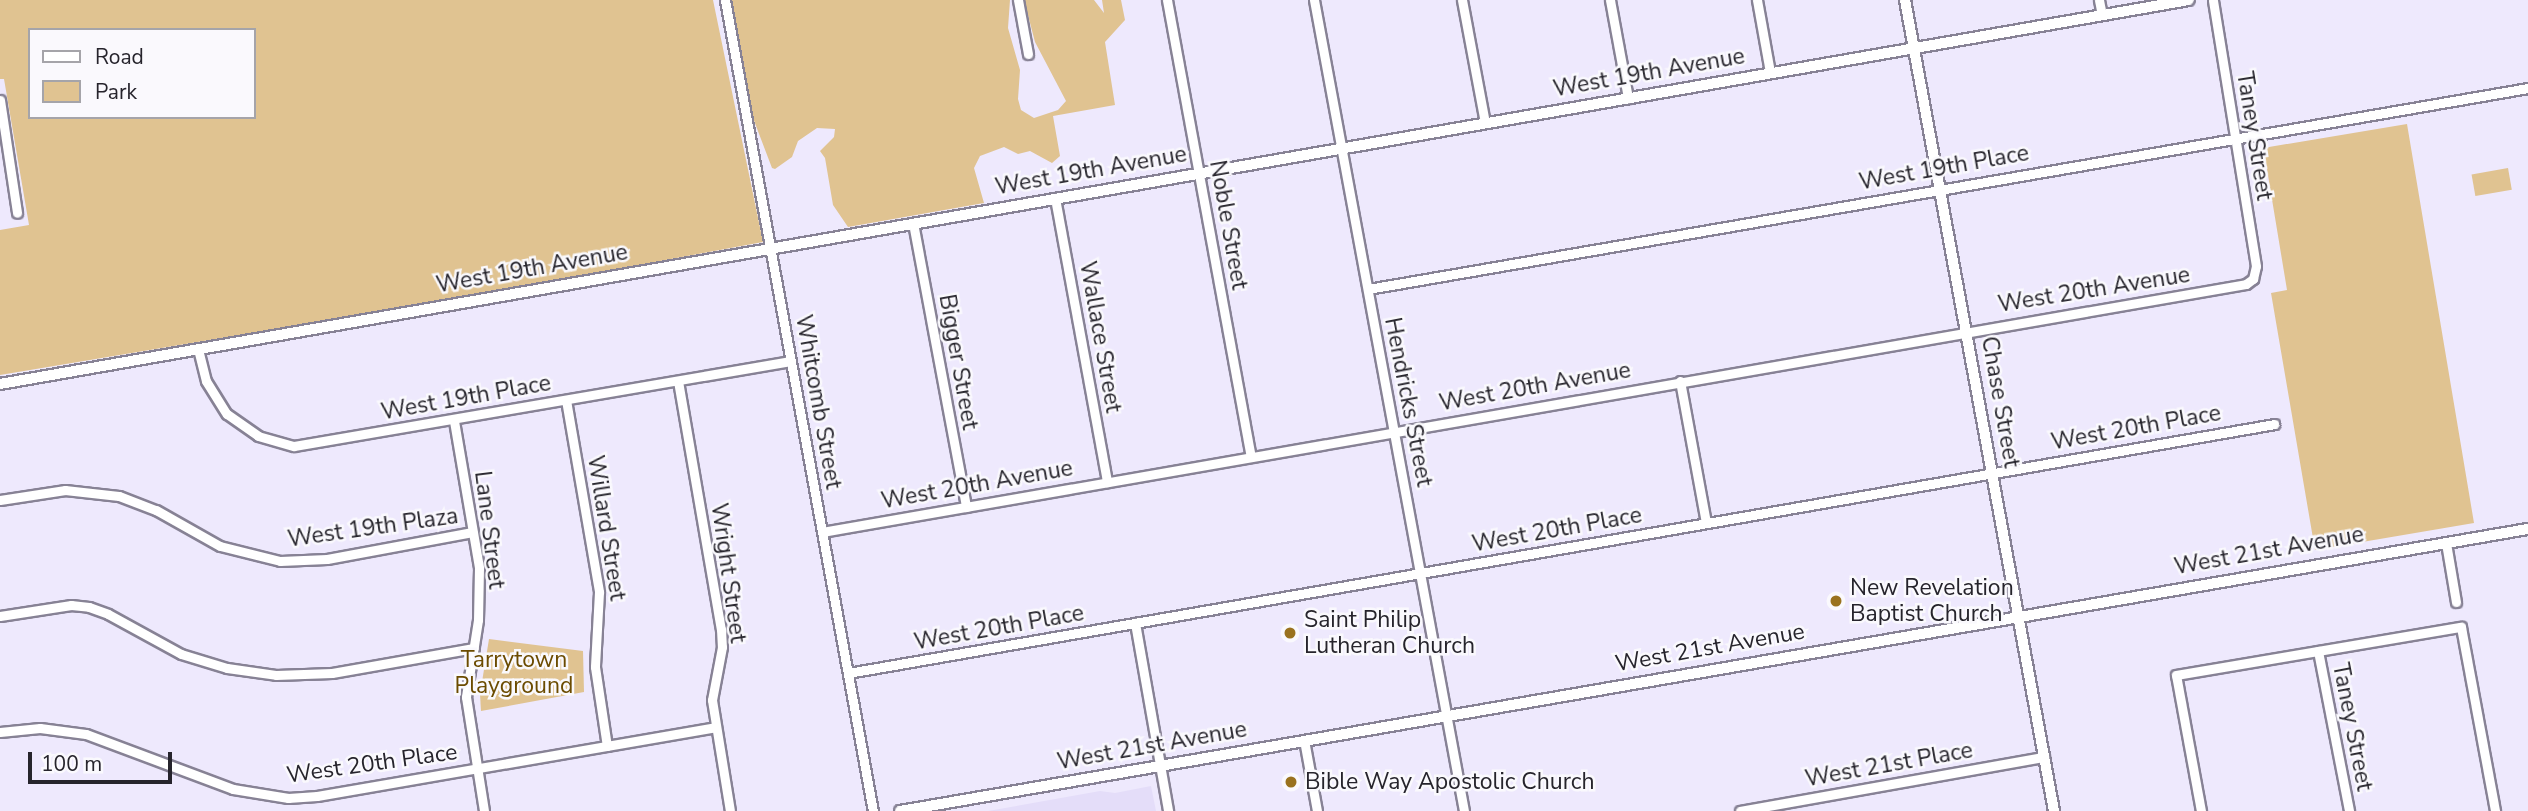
<!DOCTYPE html>
<html>
<head>
<meta charset="utf-8">
<style>
	body { margin:0 }
	#map { position:relative; width:2528px; height:811px; overflow:hidden; background:#eee9fd; font-family:"Nunito Sans",sans-serif }
	div>[style] { position:absolute }
	[style*='--x'] { left:calc(var(--x)*1px); top:calc(var(--y)*1px); width:calc(var(--w)*1px); rotate:calc(var(--a)*1deg) }
	.built>* { inset:0; background:#e4ddf9 }
	.green>* { inset:0; background:#e0c391; transform-origin:0 0 }
	.roads { filter:drop-shadow(2px 0 #878295) drop-shadow(-2px 0 #878295) drop-shadow(0 2px #878295) drop-shadow(0 -2px #878295) }
	.minor>* { height:9px; margin:-4.5px; padding:0 4.5px; transform-origin:4.5px; border-radius:4.5px; background:#fff }
	.tertiary>* { height:10px; margin:-5px; padding:0 5px; transform-origin:5px; border-radius:5px; background:#fff }
	.dots>* { width:19px; height:19px; translate:-50% -50%; box-sizing:border-box; border:4px solid #faf9fd; border-radius:50% }
	span { translate:-50% -50%; white-space:nowrap; text-align:center; line-height:1.15; -webkit-text-stroke:5px #faf9fd; paint-order:stroke }
	.street-label { font-size:23px; color:#26242c }
	.poi-label { font-size:23px; color:#26242c }
	.left { translate:0 -50%; text-align:left }
	.park-label { font-size:23px; color:#6b4b00 }
	.legend { position:absolute; left:28px; top:28px; width:228px; height:91px; box-sizing:border-box; background:#faf9fd; border:2px solid #a5a4a9; margin:0; padding:9px 12px; list-style:none; font-size:21px; color:#26242c }
	.legend li { display:flex; align-items:center; gap:14px; height:35px }
	.legend b { width:35px; border:2px solid #a5a4a9 }
	.scale { position:absolute; left:28px; top:752px; width:144px; height:32px; box-sizing:border-box; border:4px solid #26242c; border-top:0; padding-left:9px; font-size:21px; line-height:24px; white-space:nowrap; color:#26242c; -webkit-text-stroke:5px #faf9fd; paint-order:stroke }
</style>
</head>
<body>
<div id="map">
	<div class="built">
		<div style="clip-path:polygon(1151px 786px,1156px 811px,988px 811px,1100px 791px,1115px 793px)"></div>
	</div>
	<div class="green">
		<div style="clip-path:polygon(evenodd,0 0,713px 0,763px 242px,444px 301px,0 375px,0 230px,29px 225px,4px 79px,0 79px,0 0,30px 30px,254px 30px,254px 117px,30px 117px,30px 30px)"></div>
		<div style="clip-path:polygon(731px 0,1010px 0,1008px 28px,1020px 70px,1018px 99px,1021px 110px,1034px 118px,1058px 110px,1066px 101px,1035px 42px,1024px 0,1094px 0,1104px 13px,1102px 0,1121px 0,1125px 20px,1105px 42px,1115px 105px,1053px 116px,1060px 156px,1052px 163px,1030px 151px,1018px 154px,1004px 147px,980px 156px,974px 168px,984px 203px,848px 227px,833px 205px,825px 158px,820px 151px,834px 137px,835px 129px,817px 128px,798px 141px,792px 157px,775px 169px,772px 168px,753px 118px)"></div>
		<div style="clip-path:polygon(2407px 124px,2474px 523px,2315px 550px,2271px 293px,2287px 290px,2264px 151px,2269px 147px)"></div>
		<div style="left:2508px;top:168px;width:22px;height:37px;rotate:80deg"></div>
		<div style="clip-path:polygon(489px 639px,583px 651px,584px 692px,481px 711px,480px 694px)"></div>
	</div>
	<div class="roads">
		<div class="minor">
			<div style="--x:725;--y:0;--w:824;--a:79.66"></div>
			<div style="--x:1018;--y:0;--w:55;--a:79.5"></div>
			<div style="--x:1167;--y:0;--w:464;--a:79.6"></div>
			<div style="--x:1314;--y:0;--w:825;--a:79.52"></div>
			<div style="--x:1462;--y:0;--w:125;--a:79.4"></div>
			<div style="--x:1610;--y:0;--w:100;--a:79.6"></div>
			<div style="--x:1757;--y:0;--w:73;--a:79.8"></div>
			<div style="--x:2099;--y:0;--w:15;--a:79"></div>
			<div style="--x:0;--y:100;--w:114;--a:81.4"></div>
			<div style="--x:1055;--y:198;--w:289;--a:79.6"></div>
			<div style="--x:913;--y:223;--w:289;--a:79.4"></div>
			<div style="--x:1368;--y:289;--w:1177;--a:-9.83"></div>
			<div style="--x:198;--y:349;--w:33;--a:76"></div>
			<div style="--x:206;--y:381;--w:39;--a:58"></div>
			<div style="--x:227;--y:414;--w:38;--a:35"></div>
			<div style="--x:258;--y:436;--w:37;--a:16"></div>
			<div style="--x:294;--y:446;--w:504;--a:-9.71"></div>
			<div style="--x:678;--y:381;--w:252;--a:80.2"></div>
			<div style="--x:721;--y:629;--w:18;--a:87"></div>
			<div style="--x:722;--y:647;--w:54;--a:100.7"></div>
			<div style="--x:712;--y:700;--w:112;--a:80.8"></div>
			<div style="--x:1680;--y:381;--w:144;--a:79.6"></div>
			<div style="--x:566;--y:400;--w:195;--a:80.2"></div>
			<div style="--x:599;--y:592;--w:75;--a:93.1"></div>
			<div style="--x:595;--y:667;--w:80;--a:81.4"></div>
			<div style="--x:454;--y:421;--w:149;--a:80.3"></div>
			<div style="--x:479;--y:568;--w:52;--a:91.1"></div>
			<div style="--x:478;--y:620;--w:78;--a:98.9"></div>
			<div style="--x:466;--y:697;--w:115;--a:81"></div>
			<div style="--x:0;--y:500;--w:66;--a:-8.7"></div>
			<div style="--x:65;--y:490;--w:54;--a:6.3"></div>
			<div style="--x:119;--y:496;--w:40;--a:21"></div>
			<div style="--x:156;--y:510;--w:73;--a:29.4"></div>
			<div style="--x:220;--y:546;--w:62;--a:14"></div>
			<div style="--x:280;--y:561;--w:47;--a:-2.4"></div>
			<div style="--x:327;--y:559;--w:148;--a:-10.5"></div>
			<div style="--x:822;--y:532;--w:1445;--a:-9.88"></div>
			<div style="--x:2246;--y:284;--w:9;--a:-36"></div>
			<div style="--x:2253;--y:279;--w:13;--a:-77"></div>
			<div style="--x:2256;--y:266;--w:269;--a:-99.2"></div>
			<div style="--x:2446;--y:543;--w:60;--a:80.4"></div>
			<div style="--x:0;--y:616;--w:72;--a:-8.8"></div>
			<div style="--x:71;--y:605;--w:18;--a:6"></div>
			<div style="--x:89;--y:607;--w:20;--a:20"></div>
			<div style="--x:108;--y:614;--w:83;--a:28.7"></div>
			<div style="--x:181;--y:654;--w:48;--a:16.9"></div>
			<div style="--x:227;--y:668;--w:49;--a:8.1"></div>
			<div style="--x:276;--y:675;--w:56;--a:-2"></div>
			<div style="--x:332;--y:673;--w:144;--a:-10"></div>
			<div style="--x:1135;--y:623;--w:191;--a:80"></div>
			<div style="--x:2318;--y:651;--w:163;--a:79"></div>
			<div style="--x:848;--y:673;--w:1448;--a:-9.9"></div>
			<div style="--x:0;--y:732;--w:40;--a:-5.7"></div>
			<div style="--x:40;--y:728;--w:46;--a:7.4"></div>
			<div style="--x:86;--y:734;--w:157;--a:20.5"></div>
			<div style="--x:233;--y:789;--w:56;--a:9.3"></div>
			<div style="--x:288;--y:798;--w:29;--a:-4"></div>
			<div style="--x:317;--y:796;--w:404;--a:-9.8"></div>
			<div style="--x:1304;--y:740;--w:72;--a:79.6"></div>
			<div style="--x:1740;--y:811;--w:309;--a:-10.1"></div>
			<div style="--x:2201;--y:811;--w:138;--a:-100.4"></div>
			<div style="--x:2176;--y:675;--w:289;--a:-9.6"></div>
			<div style="--x:2461;--y:627;--w:187;--a:79.5"></div>
		</div>
		<div class="tertiary">
			<div style="--x:1905;--y:0;--w:825;--a:79.59"></div>
			<div style="--x:0;--y:384;--w:2222;--a:-9.95"></div>
			<div style="--x:900;--y:811;--w:1652;--a:-9.83"></div>
		</div>
	</div>
	<div class="dots">
		<div style="left:1836px;top:601px;background:#9a721e"></div>
		<div style="left:1290px;top:633px;background:#9a721e"></div>
		<div style="left:1291px;top:782px;background:#9a721e"></div>
	</div>
	<div class="street-label">
		<span style="left:1649px;top:73px;rotate:-10deg">West 19th Avenue</span>
		<span style="left:2254px;top:136px;rotate:81deg">Taney Street</span>
		<span style="left:1944px;top:168px;rotate:-10deg">West 19th Place</span>
		<span style="left:1091px;top:171px;rotate:-10deg">West 19th Avenue</span>
		<span style="left:1228px;top:225px;rotate:80deg">Noble Street</span>
		<span style="left:532px;top:269px;rotate:-10deg">West 19th Avenue</span>
		<span style="left:2094px;top:290px;rotate:-9deg">West 20th Avenue</span>
		<span style="left:1100px;top:337px;rotate:80deg">Wallace Street</span>
		<span style="left:958px;top:362px;rotate:80deg">Bigger Street</span>
		<span style="left:1535px;top:387px;rotate:-10deg">West 20th Avenue</span>
		<span style="left:466px;top:398px;rotate:-10deg">West 19th Place</span>
		<span style="left:818px;top:402px;rotate:80deg">Whitcomb Street</span>
		<span style="left:1408px;top:402px;rotate:79deg">Hendricks Street</span>
		<span style="left:2000px;top:402px;rotate:80deg">Chase Street</span>
		<span style="left:2136px;top:428px;rotate:-10deg">West 20th Place</span>
		<span style="left:977px;top:485px;rotate:-10deg">West 20th Avenue</span>
		<span style="left:373px;top:528px;rotate:-8deg">West 19th Plaza</span>
		<span style="left:606px;top:528px;rotate:81deg">Willard Street</span>
		<span style="left:489px;top:530px;rotate:83deg">Lane Street</span>
		<span style="left:1557px;top:530px;rotate:-10deg">West 20th Place</span>
		<span style="left:2269px;top:551px;rotate:-10deg">West 21st Avenue</span>
		<span style="left:728px;top:573px;rotate:82deg">Wright Street</span>
		<span style="left:999px;top:628px;rotate:-10deg">West 20th Place</span>
		<span style="left:1710px;top:648px;rotate:-10deg">West 21st Avenue</span>
		<span style="left:2352px;top:727px;rotate:79deg">Taney Street</span>
		<span style="left:1152px;top:746px;rotate:-10deg">West 21st Avenue</span>
		<span style="left:372px;top:764px;rotate:-8deg">West 20th Place</span>
		<span style="left:1889px;top:765px;rotate:-10deg">West 21st Place</span>
	</div>
	<div class="poi-label">
		<span class="left" style="left:1850px;top:601px">New Revelation<br>Baptist Church</span>
		<span class="left" style="left:1304px;top:633px">Saint Philip<br>Lutheran Church</span>
		<span class="left" style="left:1305px;top:782px">Bible Way Apostolic Church</span>
	</div>
	<div class="park-label">
		<span style="left:514px;top:673px">Tarrytown<br>Playground</span>
	</div>
	<ul class="legend">
	<li><b style="height:9px;background:#fff"></b>Road</li>
	<li><b style="height:19px;background:#e0c391"></b>Park</li>
	</ul>
	<div class="scale">100 m</div>
</div>
</body>
</html>
